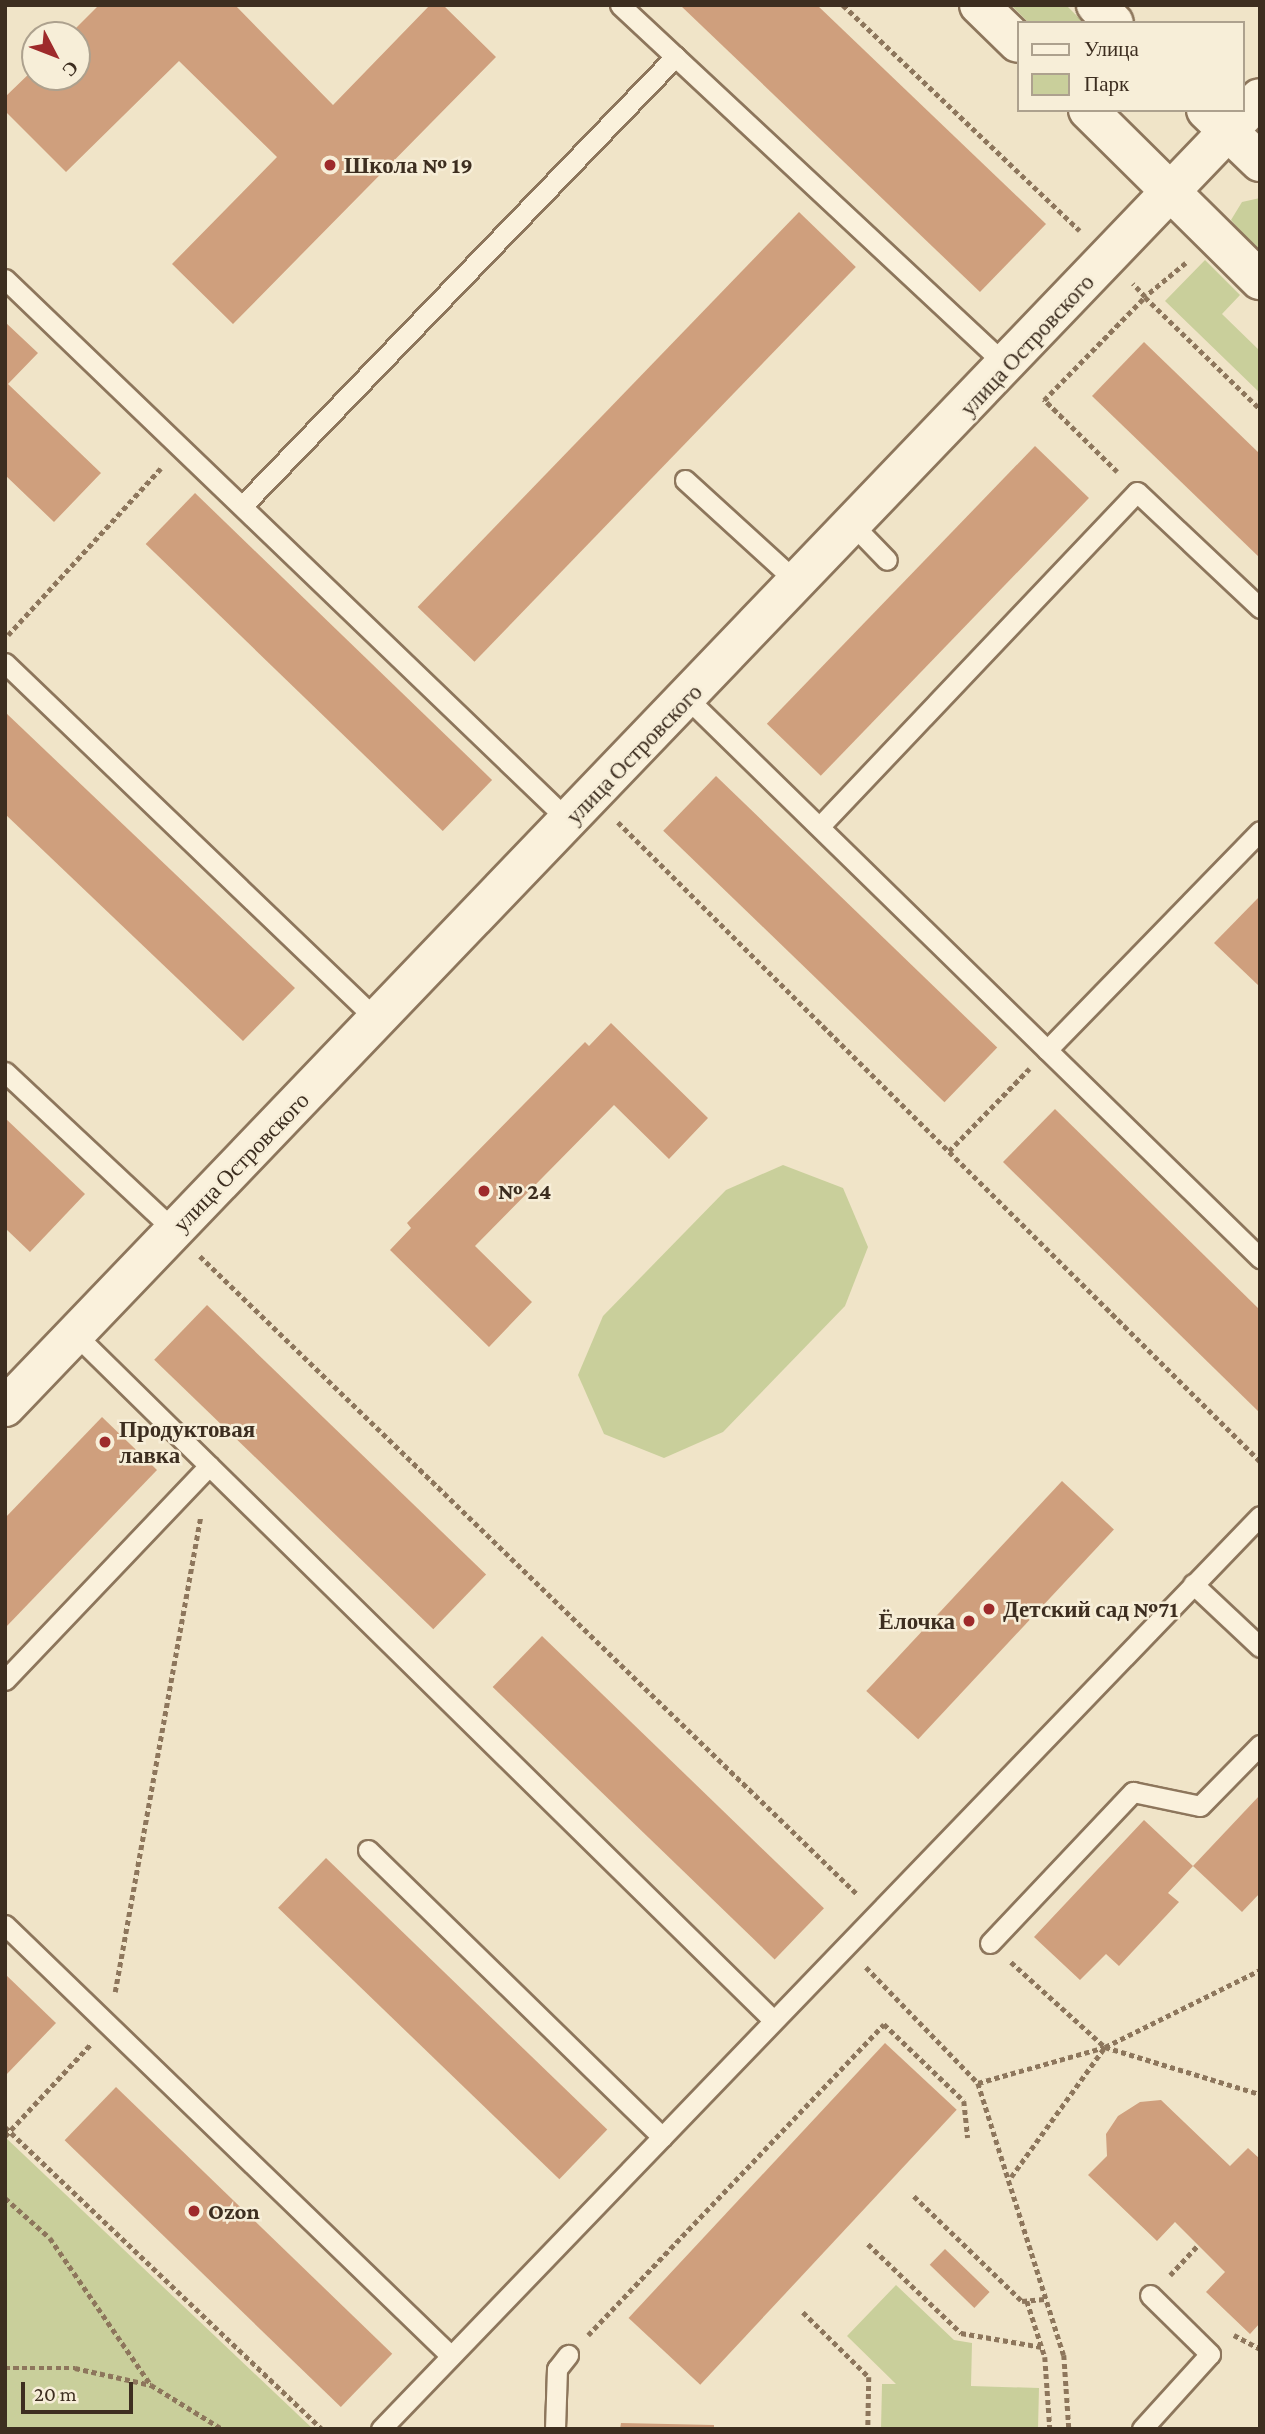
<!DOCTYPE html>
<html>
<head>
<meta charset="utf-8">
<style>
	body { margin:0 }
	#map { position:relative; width:1265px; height:2434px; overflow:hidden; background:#f0e4c8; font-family:"Crimson Pro",serif }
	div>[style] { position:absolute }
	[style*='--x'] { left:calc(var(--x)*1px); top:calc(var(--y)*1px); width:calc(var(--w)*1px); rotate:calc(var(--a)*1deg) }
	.green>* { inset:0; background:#c9cf9b }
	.building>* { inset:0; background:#cf9f7d; transform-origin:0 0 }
	.path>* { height:4.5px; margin-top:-2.25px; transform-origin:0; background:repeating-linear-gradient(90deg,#8d765c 0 5px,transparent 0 8.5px) }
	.roads { filter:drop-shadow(2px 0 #8d765c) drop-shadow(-2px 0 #8d765c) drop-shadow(0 2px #8d765c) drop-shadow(0 -2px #8d765c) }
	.lane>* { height:19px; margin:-9.5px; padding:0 9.5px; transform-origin:9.5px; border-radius:9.5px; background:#faf1dc }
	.secondary>* { height:38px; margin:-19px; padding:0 19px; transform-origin:19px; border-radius:19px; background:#faf1dc }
	.dots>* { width:19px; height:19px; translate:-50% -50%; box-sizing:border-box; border:4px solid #f7eed8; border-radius:50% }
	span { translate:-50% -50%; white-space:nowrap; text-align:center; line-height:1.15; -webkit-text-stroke:5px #f7eed8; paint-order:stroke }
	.poi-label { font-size:23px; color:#3d2e20; font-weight:700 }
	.left { translate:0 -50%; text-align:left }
	.right { translate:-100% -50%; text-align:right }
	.street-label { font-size:23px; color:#3d2e20 }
	.frame { position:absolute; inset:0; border:7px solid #3d2e20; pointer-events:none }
	.legend { position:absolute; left:1017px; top:21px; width:228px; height:91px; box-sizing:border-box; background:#f7eed8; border:2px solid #ada18e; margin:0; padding:9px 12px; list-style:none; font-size:21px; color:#3d2e20 }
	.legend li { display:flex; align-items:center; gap:14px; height:35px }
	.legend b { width:35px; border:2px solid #ada18e }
	.north { position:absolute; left:21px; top:21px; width:70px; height:70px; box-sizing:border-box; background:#f7eed8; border:2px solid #ada18e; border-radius:50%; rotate:132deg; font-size:19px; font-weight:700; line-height:28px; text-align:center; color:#3d2e20 }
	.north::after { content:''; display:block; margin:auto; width:24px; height:32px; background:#9e2a2b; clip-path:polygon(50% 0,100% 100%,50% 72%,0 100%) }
	.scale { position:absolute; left:21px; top:2382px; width:112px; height:32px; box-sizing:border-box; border:4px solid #3d2e20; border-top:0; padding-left:9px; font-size:21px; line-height:24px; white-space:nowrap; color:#3d2e20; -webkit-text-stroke:5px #f7eed8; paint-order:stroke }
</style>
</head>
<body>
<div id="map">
	<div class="green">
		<div style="clip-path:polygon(1011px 5px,1066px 5px,1084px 23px,1029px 23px)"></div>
		<div style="clip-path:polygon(1260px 198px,1260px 254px,1231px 220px,1242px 202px)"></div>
		<div style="clip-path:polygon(1205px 260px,1240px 295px,1222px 314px,1260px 351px,1260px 393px,1165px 301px)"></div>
		<div style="clip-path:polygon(783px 1165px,843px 1188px,868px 1247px,845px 1306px,723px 1432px,664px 1458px,604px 1434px,578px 1375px,603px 1316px,726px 1190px)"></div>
		<div style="clip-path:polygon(5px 2137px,313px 2429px,5px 2429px)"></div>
		<div style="clip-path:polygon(896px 2285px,954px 2340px,972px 2343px,971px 2386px,1039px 2388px,1038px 2429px,881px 2429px,882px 2384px,896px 2384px,847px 2336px)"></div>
	</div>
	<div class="building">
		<div style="clip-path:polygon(99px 5px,235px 5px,333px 105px,430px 5px,443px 5px,496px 57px,233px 324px,172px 264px,277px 157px,179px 61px,66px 172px,5px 111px,5px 97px,35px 68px,35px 77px,77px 77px,77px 35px,69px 35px)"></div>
		<div style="clip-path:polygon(680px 5px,817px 5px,1046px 224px,980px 292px)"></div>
		<div style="left:799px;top:212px;width:79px;height:549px;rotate:44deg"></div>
		<div style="clip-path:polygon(5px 322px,38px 353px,8px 384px,101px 473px,54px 522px,5px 475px)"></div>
		<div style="clip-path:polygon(1144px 342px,1260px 454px,1260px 558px,1092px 396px)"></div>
		<div style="left:1035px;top:446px;width:75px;height:386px;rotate:44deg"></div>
		<div style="left:195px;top:493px;width:413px;height:71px;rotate:44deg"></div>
		<div style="clip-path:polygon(5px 712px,295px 988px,243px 1041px,5px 814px)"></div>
		<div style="left:716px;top:776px;width:391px;height:76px;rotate:44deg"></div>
		<div style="clip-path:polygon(1260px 896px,1260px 987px,1214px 943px)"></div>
		<div style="clip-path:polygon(611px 1023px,708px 1118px,669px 1159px,614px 1105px,475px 1246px,532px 1302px,489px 1347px,390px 1250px,411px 1228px,407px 1223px,585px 1042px,589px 1046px)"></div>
		<div style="clip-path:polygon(1055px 1109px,1260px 1310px,1260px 1413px,1003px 1162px)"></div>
		<div style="clip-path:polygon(5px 1118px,85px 1194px,30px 1252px,5px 1228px)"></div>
		<div style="left:207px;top:1305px;width:388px;height:76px;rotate:44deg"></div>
		<div style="clip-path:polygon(102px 1417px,157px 1470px,5px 1628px,5px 1518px)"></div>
		<div style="left:1062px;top:1481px;width:71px;height:287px;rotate:43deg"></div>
		<div style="left:542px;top:1636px;width:392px;height:71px;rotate:44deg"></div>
		<div style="clip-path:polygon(1260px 1795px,1260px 1893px,1242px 1912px,1193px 1866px)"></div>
		<div style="clip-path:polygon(1144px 1820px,1193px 1866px,1168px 1893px,1179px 1902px,1119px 1966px,1106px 1954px,1080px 1980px,1034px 1937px)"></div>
		<div style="left:326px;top:1858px;width:391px;height:69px;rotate:44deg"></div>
		<div style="clip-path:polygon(5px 1974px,56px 2023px,5px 2076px)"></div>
		<div style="left:885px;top:2043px;width:98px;height:376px;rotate:43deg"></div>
		<div style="left:116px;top:2087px;width:384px;height:74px;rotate:44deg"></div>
		<div style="clip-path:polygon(1161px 2100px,1230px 2166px,1248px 2148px,1260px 2159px,1260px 2323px,1250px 2334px,1206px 2292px,1225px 2272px,1175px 2222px,1157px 2241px,1088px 2175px,1107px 2156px,1106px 2134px,1118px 2116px,1140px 2102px)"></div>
		<div style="left:945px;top:2249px;width:62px;height:22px;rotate:44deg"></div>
		<div style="clip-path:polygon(621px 2423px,714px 2425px,714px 2429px,620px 2429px)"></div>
	</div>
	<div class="path">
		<div style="--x:843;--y:5;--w:327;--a:43.6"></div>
		<div style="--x:1186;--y:263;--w:53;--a:140.3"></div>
		<div style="--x:1145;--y:297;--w:161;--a:44.2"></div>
		<div style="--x:1117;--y:472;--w:103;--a:-135.4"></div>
		<div style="--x:1044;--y:400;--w:144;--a:-45.6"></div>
		<div style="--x:1145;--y:297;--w:18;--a:-133"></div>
		<div style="--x:8;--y:635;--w:226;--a:-47.5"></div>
		<div style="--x:618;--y:822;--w:906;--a:44.87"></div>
		<div style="--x:949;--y:1151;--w:115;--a:-45.7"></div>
		<div style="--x:200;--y:1256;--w:916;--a:44.16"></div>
		<div style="--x:1011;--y:1962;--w:127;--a:42.1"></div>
		<div style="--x:1105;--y:2047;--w:173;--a:-26.4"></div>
		<div style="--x:866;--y:1967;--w:161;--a:46"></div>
		<div style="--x:978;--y:2083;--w:285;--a:72.5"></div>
		<div style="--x:1064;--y:2355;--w:74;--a:86.1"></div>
		<div style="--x:115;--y:1992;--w:482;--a:-79.8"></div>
		<div style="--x:978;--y:2083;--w:132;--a:-15.8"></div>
		<div style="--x:1105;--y:2047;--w:162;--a:16.9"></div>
		<div style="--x:5;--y:2127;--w:438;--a:43.6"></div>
		<div style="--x:5;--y:2136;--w:125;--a:-47"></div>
		<div style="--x:1011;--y:2177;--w:159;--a:-54.2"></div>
		<div style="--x:914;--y:2196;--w:151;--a:44.2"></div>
		<div style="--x:1022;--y:2301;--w:25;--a:-5"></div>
		<div style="--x:5;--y:2198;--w:60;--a:41.6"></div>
		<div style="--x:50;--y:2238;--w:178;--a:55.5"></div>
		<div style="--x:868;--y:2244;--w:129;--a:43.7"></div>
		<div style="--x:961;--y:2333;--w:82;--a:9.8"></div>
		<div style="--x:1170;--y:2275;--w:41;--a:-47"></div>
		<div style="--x:1027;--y:2301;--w:59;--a:72.2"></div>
		<div style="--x:1045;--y:2357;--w:72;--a:86"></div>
		<div style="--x:803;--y:2312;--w:93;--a:44.6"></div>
		<div style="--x:869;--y:2377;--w:52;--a:91.1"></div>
		<div style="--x:588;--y:2335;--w:429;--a:-46.4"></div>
		<div style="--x:884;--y:2024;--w:111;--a:43.9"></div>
		<div style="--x:964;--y:2101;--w:37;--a:84"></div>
		<div style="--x:1234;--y:2335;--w:30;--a:28"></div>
		<div style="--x:5;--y:2368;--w:70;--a:0"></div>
		<div style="--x:75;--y:2368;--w:78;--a:12.6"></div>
		<div style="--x:151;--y:2385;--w:84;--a:31.8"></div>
	</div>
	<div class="roads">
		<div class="lane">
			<div style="--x:620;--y:5;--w:531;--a:43.01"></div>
			<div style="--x:5;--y:279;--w:784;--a:43.86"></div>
			<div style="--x:685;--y:480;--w:154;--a:42.4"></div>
			<div style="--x:245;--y:503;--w:620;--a:-46.05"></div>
			<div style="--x:854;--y:526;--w:47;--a:45.9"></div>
			<div style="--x:5;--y:663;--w:517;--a:43.82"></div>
			<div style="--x:688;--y:699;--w:800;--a:44.34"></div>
			<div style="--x:820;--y:826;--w:460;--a:-46.5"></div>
			<div style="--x:1137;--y:492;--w:169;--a:43.3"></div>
			<div style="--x:1047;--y:1050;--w:305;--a:-45.8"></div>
			<div style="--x:5;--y:1072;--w:233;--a:43.1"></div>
			<div style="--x:75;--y:1334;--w:979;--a:44.5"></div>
			<div style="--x:1193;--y:1584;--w:92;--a:43.2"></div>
			<div style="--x:5;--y:1680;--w:296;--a:-46.4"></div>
			<div style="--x:368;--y:1850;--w:411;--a:44.3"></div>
			<div style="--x:5;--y:1925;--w:620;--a:44.02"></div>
			<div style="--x:990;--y:1943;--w:208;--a:-46.6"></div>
			<div style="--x:1133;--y:1792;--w:68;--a:11.8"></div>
			<div style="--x:1200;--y:1806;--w:86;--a:-45.5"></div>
			<div style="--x:381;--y:2429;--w:1267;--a:-46.09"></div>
			<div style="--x:555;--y:2429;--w:60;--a:-88.1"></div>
			<div style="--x:557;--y:2369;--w:18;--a:-52"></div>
			<div style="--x:1142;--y:2429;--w:101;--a:-47.8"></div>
			<div style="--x:1210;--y:2354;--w:84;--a:-135.5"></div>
		</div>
		<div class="secondary">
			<div style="--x:979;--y:5;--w:54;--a:44.3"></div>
			<div style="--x:1096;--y:5;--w:25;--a:45"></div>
			<div style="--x:1088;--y:110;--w:242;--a:44.7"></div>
			<div style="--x:1206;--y:110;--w:75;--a:43.9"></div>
			<div style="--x:5;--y:1407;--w:1813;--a:-46.21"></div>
		</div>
	</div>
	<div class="dots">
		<div style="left:330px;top:165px;background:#9e2a2b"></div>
		<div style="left:484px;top:1191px;background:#9e2a2b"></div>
		<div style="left:105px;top:1442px;background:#9e2a2b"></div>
		<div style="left:989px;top:1609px;background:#9e2a2b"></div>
		<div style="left:969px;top:1621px;background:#9e2a2b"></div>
		<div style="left:194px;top:2211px;background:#9e2a2b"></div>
	</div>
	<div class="poi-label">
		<span class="left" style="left:344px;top:165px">Школа № 19</span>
		<span class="left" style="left:498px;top:1191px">№ 24</span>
		<span class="left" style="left:119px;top:1442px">Продуктовая<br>лавка</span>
		<span class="left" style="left:1003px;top:1609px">Детский сад №71</span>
		<span class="right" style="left:955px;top:1621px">Ёлочка</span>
		<span class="left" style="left:208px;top:2211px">Ozon</span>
	</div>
	<div class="street-label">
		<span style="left:1027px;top:345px;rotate:-47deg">улица Островского</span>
		<span style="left:634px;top:754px;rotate:-46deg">улица Островского</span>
		<span style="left:241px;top:1162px;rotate:-46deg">улица Островского</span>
	</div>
	<div class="frame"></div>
	<ul class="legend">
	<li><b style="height:9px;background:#faf1dc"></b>Улица</li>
	<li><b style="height:19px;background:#c9cf9b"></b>Парк</li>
	</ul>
	<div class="north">С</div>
	<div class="scale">20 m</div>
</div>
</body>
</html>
